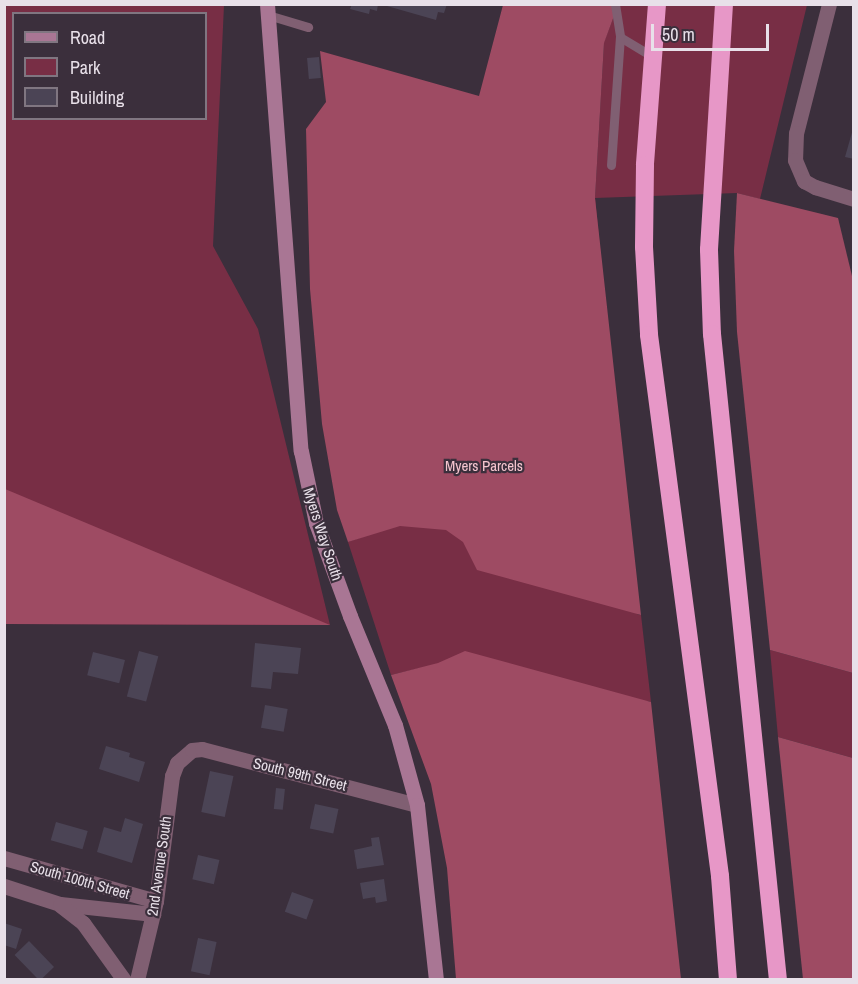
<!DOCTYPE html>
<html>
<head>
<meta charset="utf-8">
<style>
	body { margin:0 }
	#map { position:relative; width:858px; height:984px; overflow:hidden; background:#3b2f3c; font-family:"Archivo Narrow",sans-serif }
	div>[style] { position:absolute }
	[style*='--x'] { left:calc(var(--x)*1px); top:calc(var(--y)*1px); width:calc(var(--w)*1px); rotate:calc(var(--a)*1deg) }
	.green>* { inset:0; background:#782e45 }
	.forest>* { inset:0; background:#9e4b63 }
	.building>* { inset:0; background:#4b4455; transform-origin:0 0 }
	.lane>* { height:9px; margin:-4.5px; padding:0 4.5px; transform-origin:4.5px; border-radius:4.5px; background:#805f72 }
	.street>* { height:15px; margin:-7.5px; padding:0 7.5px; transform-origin:7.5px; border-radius:7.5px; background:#805f72 }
	.secondary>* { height:15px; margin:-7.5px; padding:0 7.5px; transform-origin:7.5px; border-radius:7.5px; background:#a97694 }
	.highway>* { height:18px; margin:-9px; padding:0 9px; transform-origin:9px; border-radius:9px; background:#e797c7 }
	span { translate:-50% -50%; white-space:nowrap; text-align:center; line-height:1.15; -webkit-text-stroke:4.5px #3b2f3c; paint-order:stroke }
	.park-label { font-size:15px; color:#f5c5cf }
	.street-label { font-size:15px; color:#e8e0e9 }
	.frame { position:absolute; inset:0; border:6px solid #e8e0e9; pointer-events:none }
	.legend { position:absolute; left:12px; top:12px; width:195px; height:108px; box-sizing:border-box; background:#3b2f3c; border:2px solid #807681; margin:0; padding:8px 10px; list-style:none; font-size:18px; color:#e8e0e9 }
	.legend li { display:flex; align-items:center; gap:12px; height:30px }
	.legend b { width:30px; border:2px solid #807681 }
	.scale { position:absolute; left:651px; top:24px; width:118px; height:27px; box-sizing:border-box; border:3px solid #e8e0e9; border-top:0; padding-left:8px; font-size:18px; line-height:21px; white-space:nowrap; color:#e8e0e9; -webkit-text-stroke:4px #3b2f3c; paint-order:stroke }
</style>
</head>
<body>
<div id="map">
	<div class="green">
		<div style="clip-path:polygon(evenodd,5px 5px,224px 5px,213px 246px,258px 329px,330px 625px,5px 624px,5px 5px,14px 14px,206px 14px,206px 118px,14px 118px,14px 14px)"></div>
		<div style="clip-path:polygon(618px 5px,807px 5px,760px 199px,737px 193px,595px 198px,637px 614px,641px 615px,651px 702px,647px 701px,496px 980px,420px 668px,391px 675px,348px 542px,362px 537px,595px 197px,604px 42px)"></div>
		<div style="clip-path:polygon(770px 650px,853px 673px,853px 758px,778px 737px)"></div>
	</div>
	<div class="forest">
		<div style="clip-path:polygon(503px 5px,618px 5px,604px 43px,595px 198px,641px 615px,477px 570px,463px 542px,446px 530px,400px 526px,348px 542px,337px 510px,322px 424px,310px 289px,306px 129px,326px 102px,320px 51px,479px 96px)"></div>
		<div style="clip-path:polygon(737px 193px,838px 218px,853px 280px,853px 673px,770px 650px,737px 332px,734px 251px)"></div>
		<div style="clip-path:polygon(4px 489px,5px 489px,330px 625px,5px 624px)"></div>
		<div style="clip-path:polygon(465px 651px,651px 702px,681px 979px,456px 979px,447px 868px,431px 784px,391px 675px,438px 663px)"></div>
		<div style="clip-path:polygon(778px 737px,853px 758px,853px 979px,803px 979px)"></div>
	</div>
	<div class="building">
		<div style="clip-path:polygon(352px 4px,378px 4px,377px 11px,370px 9px,369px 14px,350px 9px)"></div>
		<div style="clip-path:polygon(380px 4px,447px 4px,444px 13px,438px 12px,436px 20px)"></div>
		<div style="left:319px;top:57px;width:21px;height:12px;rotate:85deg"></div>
		<div style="clip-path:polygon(853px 129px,854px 129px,854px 159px,845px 157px)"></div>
		<div style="clip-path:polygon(255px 643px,301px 648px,298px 674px,273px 672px,271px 689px,251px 687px)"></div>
		<div style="left:139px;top:651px;width:20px;height:47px;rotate:15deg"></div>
		<div style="left:93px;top:652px;width:33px;height:24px;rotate:14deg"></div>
		<div style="left:265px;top:705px;width:23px;height:23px;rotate:10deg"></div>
		<div style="clip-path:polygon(106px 746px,130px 753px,129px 757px,145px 762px,139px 782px,99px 769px)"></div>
		<div style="left:210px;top:771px;width:24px;height:42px;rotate:12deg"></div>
		<div style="left:276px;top:788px;width:9px;height:21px;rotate:6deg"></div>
		<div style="left:315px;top:804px;width:24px;height:25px;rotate:12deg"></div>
		<div style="clip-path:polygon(125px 818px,143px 824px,132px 863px,97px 852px,104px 827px,121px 832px)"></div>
		<div style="left:56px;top:822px;width:33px;height:19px;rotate:16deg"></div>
		<div style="clip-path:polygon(379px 837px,384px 865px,357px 869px,354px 850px,372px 846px,371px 838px)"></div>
		<div style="left:198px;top:855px;width:22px;height:25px;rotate:13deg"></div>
		<div style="clip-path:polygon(384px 879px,387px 901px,376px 903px,375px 897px,363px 899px,360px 883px)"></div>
		<div style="left:292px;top:892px;width:23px;height:21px;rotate:20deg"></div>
		<div style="clip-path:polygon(4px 923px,22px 929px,16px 949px,4px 945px)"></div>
		<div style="left:198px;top:938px;width:19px;height:34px;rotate:12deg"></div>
		<div style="left:29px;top:941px;width:36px;height:20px;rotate:46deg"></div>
	</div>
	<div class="lane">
		<div style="--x:615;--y:4;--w:33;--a:81"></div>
		<div style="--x:620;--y:37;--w:39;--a:31"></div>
		<div style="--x:268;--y:15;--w:42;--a:16.7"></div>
		<div style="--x:611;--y:165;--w:128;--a:-86"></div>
	</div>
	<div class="street">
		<div style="--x:829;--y:4;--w:133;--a:104.3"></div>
		<div style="--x:796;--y:133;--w:27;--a:92"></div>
		<div style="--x:795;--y:160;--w:23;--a:67"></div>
		<div style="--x:804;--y:181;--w:13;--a:29"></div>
		<div style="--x:815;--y:187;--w:41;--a:17.1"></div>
		<div style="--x:4;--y:858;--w:158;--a:15.8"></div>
		<div style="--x:4;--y:886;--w:59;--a:17.8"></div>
		<div style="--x:60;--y:904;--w:94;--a:6.1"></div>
		<div style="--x:60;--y:905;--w:29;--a:38"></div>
		<div style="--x:83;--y:923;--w:70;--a:54.3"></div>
		<div style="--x:137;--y:980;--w:81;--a:-76.5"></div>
		<div style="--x:156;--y:901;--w:126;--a:-82.7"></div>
		<div style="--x:172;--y:776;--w:14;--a:-69"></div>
		<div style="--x:177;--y:763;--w:20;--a:-41"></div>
		<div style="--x:192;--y:750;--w:10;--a:-6"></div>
		<div style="--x:202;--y:749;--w:222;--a:14.6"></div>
	</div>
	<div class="secondary">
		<div style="--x:267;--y:4;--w:448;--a:85.7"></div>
		<div style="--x:301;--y:451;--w:74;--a:78.2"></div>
		<div style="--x:316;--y:523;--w:99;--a:69.9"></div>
		<div style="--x:350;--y:616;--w:118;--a:67.6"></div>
		<div style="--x:395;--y:725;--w:83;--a:74.6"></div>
		<div style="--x:417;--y:805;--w:176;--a:83.8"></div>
	</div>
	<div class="highway">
		<div style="--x:657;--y:4;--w:161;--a:94.3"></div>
		<div style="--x:645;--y:165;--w:82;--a:90.7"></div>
		<div style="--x:644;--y:247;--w:88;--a:86.7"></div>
		<div style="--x:649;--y:335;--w:546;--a:82.52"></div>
		<div style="--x:720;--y:876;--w:104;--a:85.6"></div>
		<div style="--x:724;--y:4;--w:246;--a:93.5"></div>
		<div style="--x:709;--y:250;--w:84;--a:88"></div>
		<div style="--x:712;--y:334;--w:649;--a:84.17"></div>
	</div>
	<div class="park-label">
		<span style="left:484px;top:466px">Myers Parcels</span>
	</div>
	<div class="street-label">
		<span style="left:323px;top:534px;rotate:72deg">Myers Way South</span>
		<span style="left:300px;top:774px;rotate:14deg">South 99th Street</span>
		<span style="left:159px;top:866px;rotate:-82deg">2nd Avenue South</span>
		<span style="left:80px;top:880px;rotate:16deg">South 100th Street</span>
	</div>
	<div class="frame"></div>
	<ul class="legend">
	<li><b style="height:8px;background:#a97694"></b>Road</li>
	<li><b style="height:16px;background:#782e45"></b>Park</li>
	<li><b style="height:16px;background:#4b4455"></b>Building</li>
	</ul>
	<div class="scale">50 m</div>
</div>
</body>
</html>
